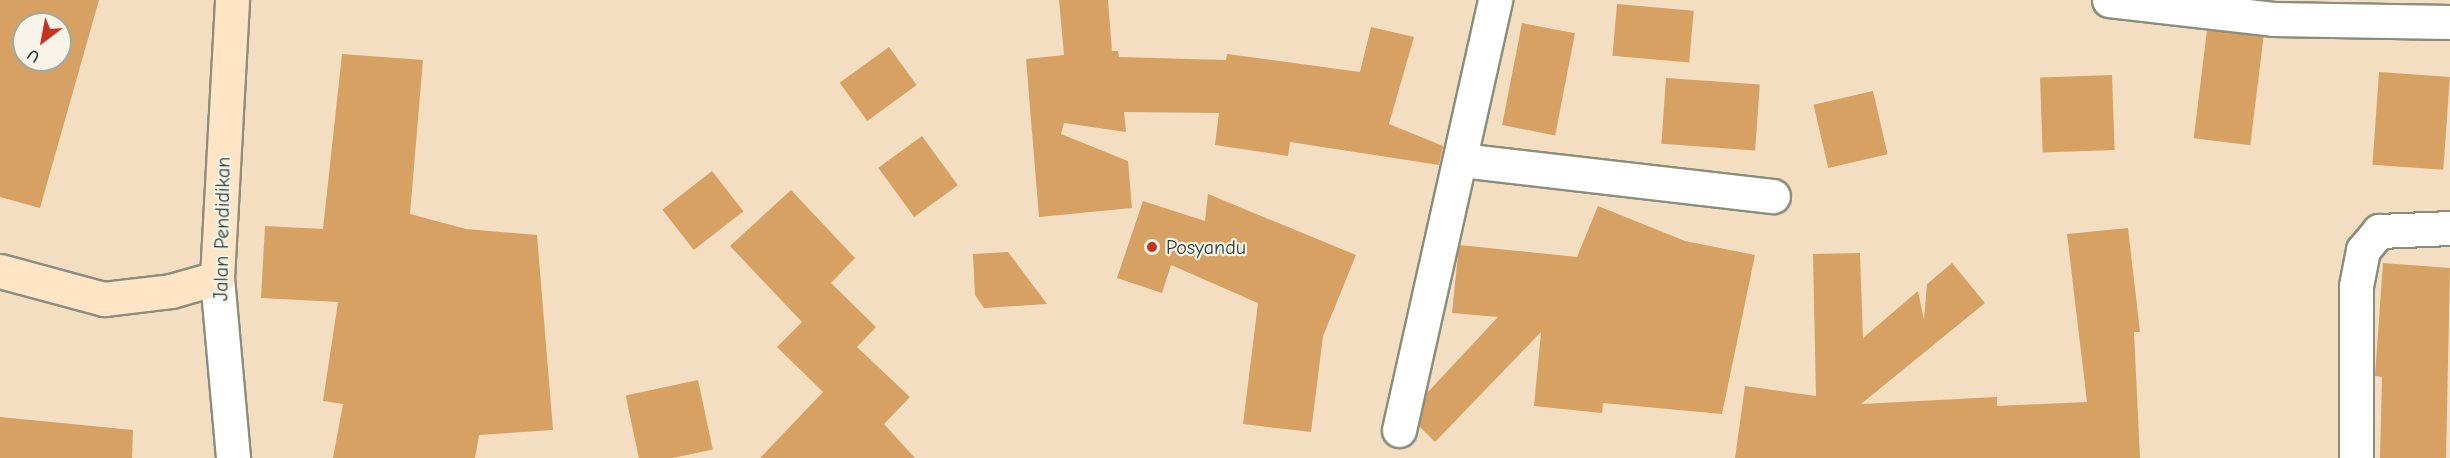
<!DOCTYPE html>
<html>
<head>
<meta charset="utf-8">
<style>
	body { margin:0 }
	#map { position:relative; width:2450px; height:458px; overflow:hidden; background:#f4dec2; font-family:"Comic Neue",sans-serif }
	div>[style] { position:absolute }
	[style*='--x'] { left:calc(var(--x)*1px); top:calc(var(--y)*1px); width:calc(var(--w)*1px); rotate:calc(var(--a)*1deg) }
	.building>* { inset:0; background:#d7a163; transform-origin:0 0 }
	.roads { filter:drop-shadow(2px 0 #8a8e7b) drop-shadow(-2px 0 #8a8e7b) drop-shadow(0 2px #8a8e7b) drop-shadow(0 -2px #8a8e7b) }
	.street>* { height:33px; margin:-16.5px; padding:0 16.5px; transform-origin:16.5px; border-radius:16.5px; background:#fff }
	.secondary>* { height:33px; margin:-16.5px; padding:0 16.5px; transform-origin:16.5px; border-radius:16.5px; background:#ffe4c6 }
	.dots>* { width:16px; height:16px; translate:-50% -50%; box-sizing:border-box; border:3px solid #f7f3e8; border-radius:50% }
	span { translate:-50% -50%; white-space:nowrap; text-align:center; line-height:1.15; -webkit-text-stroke:4.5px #f7f3e8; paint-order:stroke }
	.street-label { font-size:20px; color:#1f3d34 }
	.poi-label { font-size:20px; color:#1f3d34 }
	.left { translate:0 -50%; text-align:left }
	.north { position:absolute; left:12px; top:12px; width:60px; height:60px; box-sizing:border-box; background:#f7f3e8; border:2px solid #a1aaa0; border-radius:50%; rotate:212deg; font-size:16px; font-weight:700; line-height:24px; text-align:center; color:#1f3d34 }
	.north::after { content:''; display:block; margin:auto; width:21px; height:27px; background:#c8321e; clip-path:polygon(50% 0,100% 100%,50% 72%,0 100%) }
</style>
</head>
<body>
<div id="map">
	<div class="building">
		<div style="clip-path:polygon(evenodd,0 0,99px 0,40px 208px,0 197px,0 0,24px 24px,60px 24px,60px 60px,24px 60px,24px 24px)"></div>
		<div style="clip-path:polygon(1059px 0,1108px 0,1112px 51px,1118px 51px,1119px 57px,1226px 60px,1227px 54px,1360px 72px,1371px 27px,1414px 37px,1389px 124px,1443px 146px,1439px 165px,1290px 142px,1288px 156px,1215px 145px,1219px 113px,1124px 112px,1126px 132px,1064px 123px,1061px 134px,1128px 161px,1132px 208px,1039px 217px,1026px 59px,1064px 55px)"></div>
		<div style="left:1617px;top:4px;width:77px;height:52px;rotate:5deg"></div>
		<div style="left:1522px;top:23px;width:54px;height:104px;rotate:11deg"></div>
		<div style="left:2207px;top:30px;width:57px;height:109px;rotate:7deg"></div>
		<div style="left:889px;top:47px;width:47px;height:61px;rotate:54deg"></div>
		<div style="clip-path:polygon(342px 54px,423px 60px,410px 214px,466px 229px,537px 235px,553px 430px,479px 435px,475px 458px,333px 458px,343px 404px,323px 401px,338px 302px,261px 298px,265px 226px,323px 229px)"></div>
		<div style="left:2379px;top:72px;width:71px;height:93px;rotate:4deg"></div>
		<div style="left:2112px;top:75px;width:75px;height:72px;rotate:88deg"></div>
		<div style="left:1666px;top:78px;width:94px;height:66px;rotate:4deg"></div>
		<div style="left:1873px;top:91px;width:65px;height:61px;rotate:77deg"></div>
		<div style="left:922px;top:136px;width:61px;height:54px;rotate:54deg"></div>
		<div style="left:712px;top:171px;width:51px;height:63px;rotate:52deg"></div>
		<div style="clip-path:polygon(791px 190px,855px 258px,831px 283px,876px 327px,857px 347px,910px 397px,884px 424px,915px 458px,760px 458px,823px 392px,777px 347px,802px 322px,730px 246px)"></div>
		<div style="clip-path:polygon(1208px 194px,1356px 255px,1323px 336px,1311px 432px,1243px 424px,1258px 303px,1171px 265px,1162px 293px,1117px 278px,1143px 201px,1205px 221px)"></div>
		<div style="clip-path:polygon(1598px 206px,1685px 241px,1755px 255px,1722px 414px,1603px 403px,1602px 413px,1534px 406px,1541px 332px,1435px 442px,1419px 426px,1427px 393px,1498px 317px,1452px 313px,1459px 245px,1577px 257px)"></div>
		<div style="clip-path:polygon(2128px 228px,2140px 332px,2134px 332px,2140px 458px,1735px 458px,1745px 386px,1816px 396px,1813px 254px,1860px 253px,1863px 338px,1918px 291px,1924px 320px,1927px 284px,1952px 263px,1985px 303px,1861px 404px,1997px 397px,1997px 406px,2087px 402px,2067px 234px)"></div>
		<div style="clip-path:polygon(1008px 252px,1047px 304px,984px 308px,975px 295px,973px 254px)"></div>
		<div style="clip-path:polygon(2383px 263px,2450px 268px,2446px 458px,2380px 458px,2382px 377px,2375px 376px)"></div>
		<div style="left:698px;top:380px;width:71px;height:74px;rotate:78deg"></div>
		<div style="clip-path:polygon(0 417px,133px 430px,132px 458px,0 458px)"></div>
	</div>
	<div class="roads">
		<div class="street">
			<div style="--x:2109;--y:0;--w:165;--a:6.6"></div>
			<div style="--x:2273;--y:19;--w:177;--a:1"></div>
			<div style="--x:1461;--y:160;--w:314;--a:6.6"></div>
			<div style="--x:217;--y:278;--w:181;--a:84.9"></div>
			<div style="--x:1399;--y:430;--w:441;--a:-77.4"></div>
			<div style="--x:2356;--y:458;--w:172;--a:-90"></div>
			<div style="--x:2356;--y:286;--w:37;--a:-79"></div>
			<div style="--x:2363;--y:250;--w:25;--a:-50"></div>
			<div style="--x:2379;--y:231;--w:71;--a:-2.4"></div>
		</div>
		<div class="secondary">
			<div style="--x:0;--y:271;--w:108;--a:15.1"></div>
			<div style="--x:104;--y:299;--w:67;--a:-6.8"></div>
			<div style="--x:171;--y:291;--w:48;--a:-15.8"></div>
			<div style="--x:217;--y:278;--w:278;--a:-86.9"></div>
		</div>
	</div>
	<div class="dots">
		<div style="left:1152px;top:247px;background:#c8321e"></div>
	</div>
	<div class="street-label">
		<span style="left:222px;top:229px;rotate:-89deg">Jalan Pendidikan</span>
	</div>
	<div class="poi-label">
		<span class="left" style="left:1166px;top:247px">Posyandu</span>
	</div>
	<div class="north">U</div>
</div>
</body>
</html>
